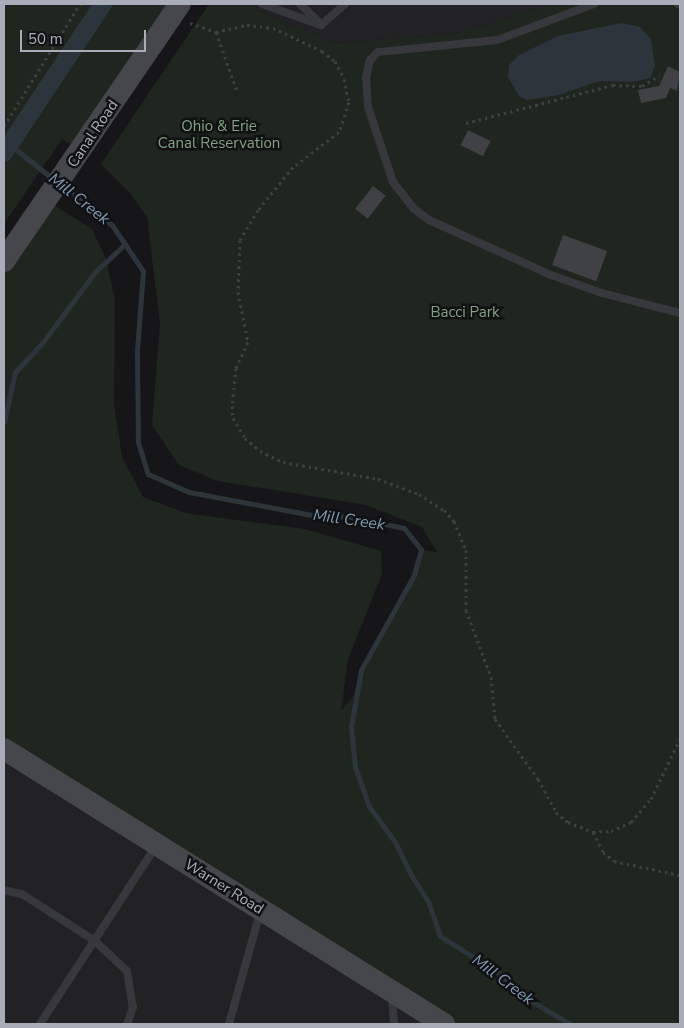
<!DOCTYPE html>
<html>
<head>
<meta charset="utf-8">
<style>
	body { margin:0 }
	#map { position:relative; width:684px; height:1028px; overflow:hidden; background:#161618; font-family:"Nunito Sans",sans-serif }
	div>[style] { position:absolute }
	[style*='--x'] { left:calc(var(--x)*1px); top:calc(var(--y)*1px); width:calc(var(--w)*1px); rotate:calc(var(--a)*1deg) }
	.built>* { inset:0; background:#222225 }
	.green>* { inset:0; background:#1e261f }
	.water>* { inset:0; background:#2c353c }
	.stream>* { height:5px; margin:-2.5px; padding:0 2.5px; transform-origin:2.5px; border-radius:2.5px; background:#2c353c }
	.canal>* { height:18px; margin:-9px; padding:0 9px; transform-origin:9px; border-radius:9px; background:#2c353c }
	.building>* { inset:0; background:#404145; transform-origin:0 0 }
	.path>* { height:3px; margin-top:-1.5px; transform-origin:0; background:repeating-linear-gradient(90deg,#3d3f44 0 2.5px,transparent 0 6.5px) }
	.lane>* { height:8px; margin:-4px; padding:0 4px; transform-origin:4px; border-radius:4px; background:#37383d }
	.secondary>* { height:22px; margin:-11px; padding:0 11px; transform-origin:11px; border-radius:11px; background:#45474d }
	span { translate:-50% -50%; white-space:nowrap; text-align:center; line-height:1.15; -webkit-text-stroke:5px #111113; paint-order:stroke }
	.park-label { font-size:15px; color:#7fa381 }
	.street-label { font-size:15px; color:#a8adb8 }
	.water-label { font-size:16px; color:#7f9bb3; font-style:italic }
	.frame { position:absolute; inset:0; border:5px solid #a8adb8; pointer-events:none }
	.scale { position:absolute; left:20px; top:30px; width:126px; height:22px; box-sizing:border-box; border:2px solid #a8adb8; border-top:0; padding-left:6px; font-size:15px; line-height:18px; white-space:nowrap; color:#a8adb8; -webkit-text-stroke:4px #111113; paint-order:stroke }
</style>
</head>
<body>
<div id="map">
	<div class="built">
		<div style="clip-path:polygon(242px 4px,551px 4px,456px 34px,334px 43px)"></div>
		<div style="clip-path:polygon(4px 749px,444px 1024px,4px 1024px)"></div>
	</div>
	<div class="green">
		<div style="clip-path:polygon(4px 4px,180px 4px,82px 151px,62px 139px,4px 224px)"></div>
		<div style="clip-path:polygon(209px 4px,242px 4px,334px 43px,456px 34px,551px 4px,680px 4px,680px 1024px,444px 1024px,4px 749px,4px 262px,47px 201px,92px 229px,106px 259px,115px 300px,114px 403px,122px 457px,143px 497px,185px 513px,305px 529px,381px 551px,382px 574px,348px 659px,341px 711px,354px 695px,361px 670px,414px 575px,421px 550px,437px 552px,422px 527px,366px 505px,218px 481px,179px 465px,152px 425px,160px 323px,147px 217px,130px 193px,101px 164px)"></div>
	</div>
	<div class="water">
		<div style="clip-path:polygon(621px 23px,640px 27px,651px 39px,655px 66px,650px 78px,632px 82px,599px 81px,559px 95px,527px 100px,519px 96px,508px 77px,509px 65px,519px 55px,558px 36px)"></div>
	</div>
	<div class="stream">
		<div style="--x:4;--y:140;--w:63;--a:38.5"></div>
		<div style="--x:62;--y:186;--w:63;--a:38"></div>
		<div style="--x:112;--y:225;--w:55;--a:56"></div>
		<div style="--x:143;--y:271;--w:80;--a:94.3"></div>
		<div style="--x:137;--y:351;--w:91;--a:89.4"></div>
		<div style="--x:138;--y:442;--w:34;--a:73"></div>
		<div style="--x:148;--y:474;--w:45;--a:23.7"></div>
		<div style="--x:189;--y:492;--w:125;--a:10.6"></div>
		<div style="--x:312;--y:515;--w:40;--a:2.9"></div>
		<div style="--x:352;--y:517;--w:53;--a:11.9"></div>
		<div style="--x:404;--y:528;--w:28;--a:52"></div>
		<div style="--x:421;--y:550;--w:26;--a:106"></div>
		<div style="--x:414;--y:575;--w:109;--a:119.2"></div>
		<div style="--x:361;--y:670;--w:58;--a:100"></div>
		<div style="--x:351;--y:727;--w:40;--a:84.3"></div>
		<div style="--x:355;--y:767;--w:41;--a:70.3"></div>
		<div style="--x:369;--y:806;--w:44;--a:54.2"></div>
		<div style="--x:395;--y:842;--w:37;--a:64"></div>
		<div style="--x:411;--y:875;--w:31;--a:57"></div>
		<div style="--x:428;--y:901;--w:37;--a:71"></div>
		<div style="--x:440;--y:936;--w:71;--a:32.3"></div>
		<div style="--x:500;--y:974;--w:30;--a:45"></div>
		<div style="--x:521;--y:995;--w:57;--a:30.6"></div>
		<div style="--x:4;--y:422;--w:51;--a:-77.6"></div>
		<div style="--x:15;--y:372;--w:41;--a:-47"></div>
		<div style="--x:43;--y:342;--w:87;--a:-53.4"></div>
		<div style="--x:95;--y:272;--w:41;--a:-43"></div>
	</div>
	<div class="canal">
		<div style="--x:4;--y:153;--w:179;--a:-56.4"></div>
	</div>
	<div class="building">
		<div style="clip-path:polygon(668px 66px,680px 72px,677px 91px,670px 88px,666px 98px,641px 103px,638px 90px,659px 86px)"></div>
		<div style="left:468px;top:130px;width:25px;height:17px;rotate:26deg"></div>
		<div style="left:373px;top:186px;width:16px;height:29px;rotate:38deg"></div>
		<div style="left:563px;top:235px;width:47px;height:32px;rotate:20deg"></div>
	</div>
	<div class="path">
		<div style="--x:190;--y:23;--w:28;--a:19"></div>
		<div style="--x:216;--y:32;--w:32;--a:-13"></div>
		<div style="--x:247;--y:25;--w:26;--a:7"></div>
		<div style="--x:273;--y:28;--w:54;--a:25.1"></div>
		<div style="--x:322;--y:51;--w:16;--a:38"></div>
		<div style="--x:335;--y:61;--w:20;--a:63"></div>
		<div style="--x:344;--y:79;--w:24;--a:78"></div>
		<div style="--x:349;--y:102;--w:32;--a:108"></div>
		<div style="--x:339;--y:132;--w:58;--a:142.7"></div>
		<div style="--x:293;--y:167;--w:55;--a:129.1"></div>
		<div style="--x:258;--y:210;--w:35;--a:121"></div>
		<div style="--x:240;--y:240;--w:52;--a:92.2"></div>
		<div style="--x:238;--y:292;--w:51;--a:78.7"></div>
		<div style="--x:248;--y:342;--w:29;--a:115"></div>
		<div style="--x:236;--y:368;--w:38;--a:96"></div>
		<div style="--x:232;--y:406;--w:12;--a:85"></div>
		<div style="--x:233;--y:418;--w:23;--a:59"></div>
		<div style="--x:245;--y:438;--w:20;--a:41"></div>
		<div style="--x:260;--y:451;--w:25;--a:26"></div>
		<div style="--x:283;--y:462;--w:97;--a:10.1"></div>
		<div style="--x:378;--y:479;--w:44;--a:20.1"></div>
		<div style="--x:419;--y:494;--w:30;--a:33"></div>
		<div style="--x:444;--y:510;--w:15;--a:48"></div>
		<div style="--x:454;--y:521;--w:31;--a:68"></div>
		<div style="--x:466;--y:550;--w:60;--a:90"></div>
		<div style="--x:466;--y:610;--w:72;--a:69.5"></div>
		<div style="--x:491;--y:677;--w:42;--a:84.6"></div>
		<div style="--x:495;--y:719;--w:74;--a:54.4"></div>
		<div style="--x:538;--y:779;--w:38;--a:61"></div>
		<div style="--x:556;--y:812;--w:16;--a:40"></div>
		<div style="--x:568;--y:822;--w:27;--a:22"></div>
		<div style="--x:593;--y:832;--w:18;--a:-3"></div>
		<div style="--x:611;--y:831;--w:22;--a:-24"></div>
		<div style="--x:631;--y:822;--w:30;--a:-49"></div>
		<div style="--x:651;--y:799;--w:67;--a:-64.2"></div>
		<div style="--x:216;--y:32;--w:63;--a:70.4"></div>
		<div style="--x:466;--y:123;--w:152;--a:-14.5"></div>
		<div style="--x:613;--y:85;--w:29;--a:2"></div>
		<div style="--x:642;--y:86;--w:20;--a:-30"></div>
		<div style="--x:4;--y:126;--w:144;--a:-58.1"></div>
		<div style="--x:593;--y:832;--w:22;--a:63"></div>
		<div style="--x:603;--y:852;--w:14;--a:39"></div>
		<div style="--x:614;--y:861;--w:67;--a:12"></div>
	</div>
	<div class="lane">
		<div style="--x:262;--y:4;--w:63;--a:19.6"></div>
		<div style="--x:300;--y:4;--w:28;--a:44"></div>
		<div style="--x:594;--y:4;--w:103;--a:159.6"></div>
		<div style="--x:497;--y:40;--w:120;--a:174.2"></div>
		<div style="--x:378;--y:52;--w:11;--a:135"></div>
		<div style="--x:370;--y:60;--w:17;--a:103"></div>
		<div style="--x:366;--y:77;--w:30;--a:86"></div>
		<div style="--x:368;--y:107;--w:79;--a:71.6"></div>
		<div style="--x:393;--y:182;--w:33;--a:52"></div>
		<div style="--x:413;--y:208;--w:20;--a:37"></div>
		<div style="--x:429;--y:220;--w:134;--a:24.3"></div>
		<div style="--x:551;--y:275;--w:54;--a:19.4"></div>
		<div style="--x:602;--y:293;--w:81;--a:14.4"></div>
		<div style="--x:678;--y:4;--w:2;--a:0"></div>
		<div style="--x:321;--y:25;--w:32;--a:-41"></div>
		<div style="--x:4;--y:890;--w:18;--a:13"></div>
		<div style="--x:22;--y:894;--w:87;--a:32.8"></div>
		<div style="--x:95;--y:941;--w:44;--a:43.2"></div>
		<div style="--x:127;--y:971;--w:36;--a:81"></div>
		<div style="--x:133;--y:1007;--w:18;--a:109"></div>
		<div style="--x:392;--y:996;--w:28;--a:86"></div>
		<div style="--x:40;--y:1024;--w:212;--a:-56.9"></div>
		<div style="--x:229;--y:1024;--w:116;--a:-74.5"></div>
	</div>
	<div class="secondary">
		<div style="--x:4;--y:261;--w:311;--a:-55.6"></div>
		<div style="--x:4;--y:749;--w:519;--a:32.01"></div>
	</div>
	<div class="park-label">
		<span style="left:219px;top:135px">Ohio &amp; Erie<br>Canal Reservation</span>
		<span style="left:465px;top:313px">Bacci Park</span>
	</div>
	<div class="street-label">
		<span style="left:93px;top:134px;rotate:-56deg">Canal Road</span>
		<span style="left:224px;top:887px;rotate:32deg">Warner Road</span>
	</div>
	<div class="water-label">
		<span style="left:79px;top:199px;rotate:38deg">Mill Creek</span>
		<span style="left:349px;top:520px;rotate:8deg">Mill Creek</span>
		<span style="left:503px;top:980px;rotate:37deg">Mill Creek</span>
	</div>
	<div class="frame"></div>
	<div class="scale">50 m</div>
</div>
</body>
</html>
